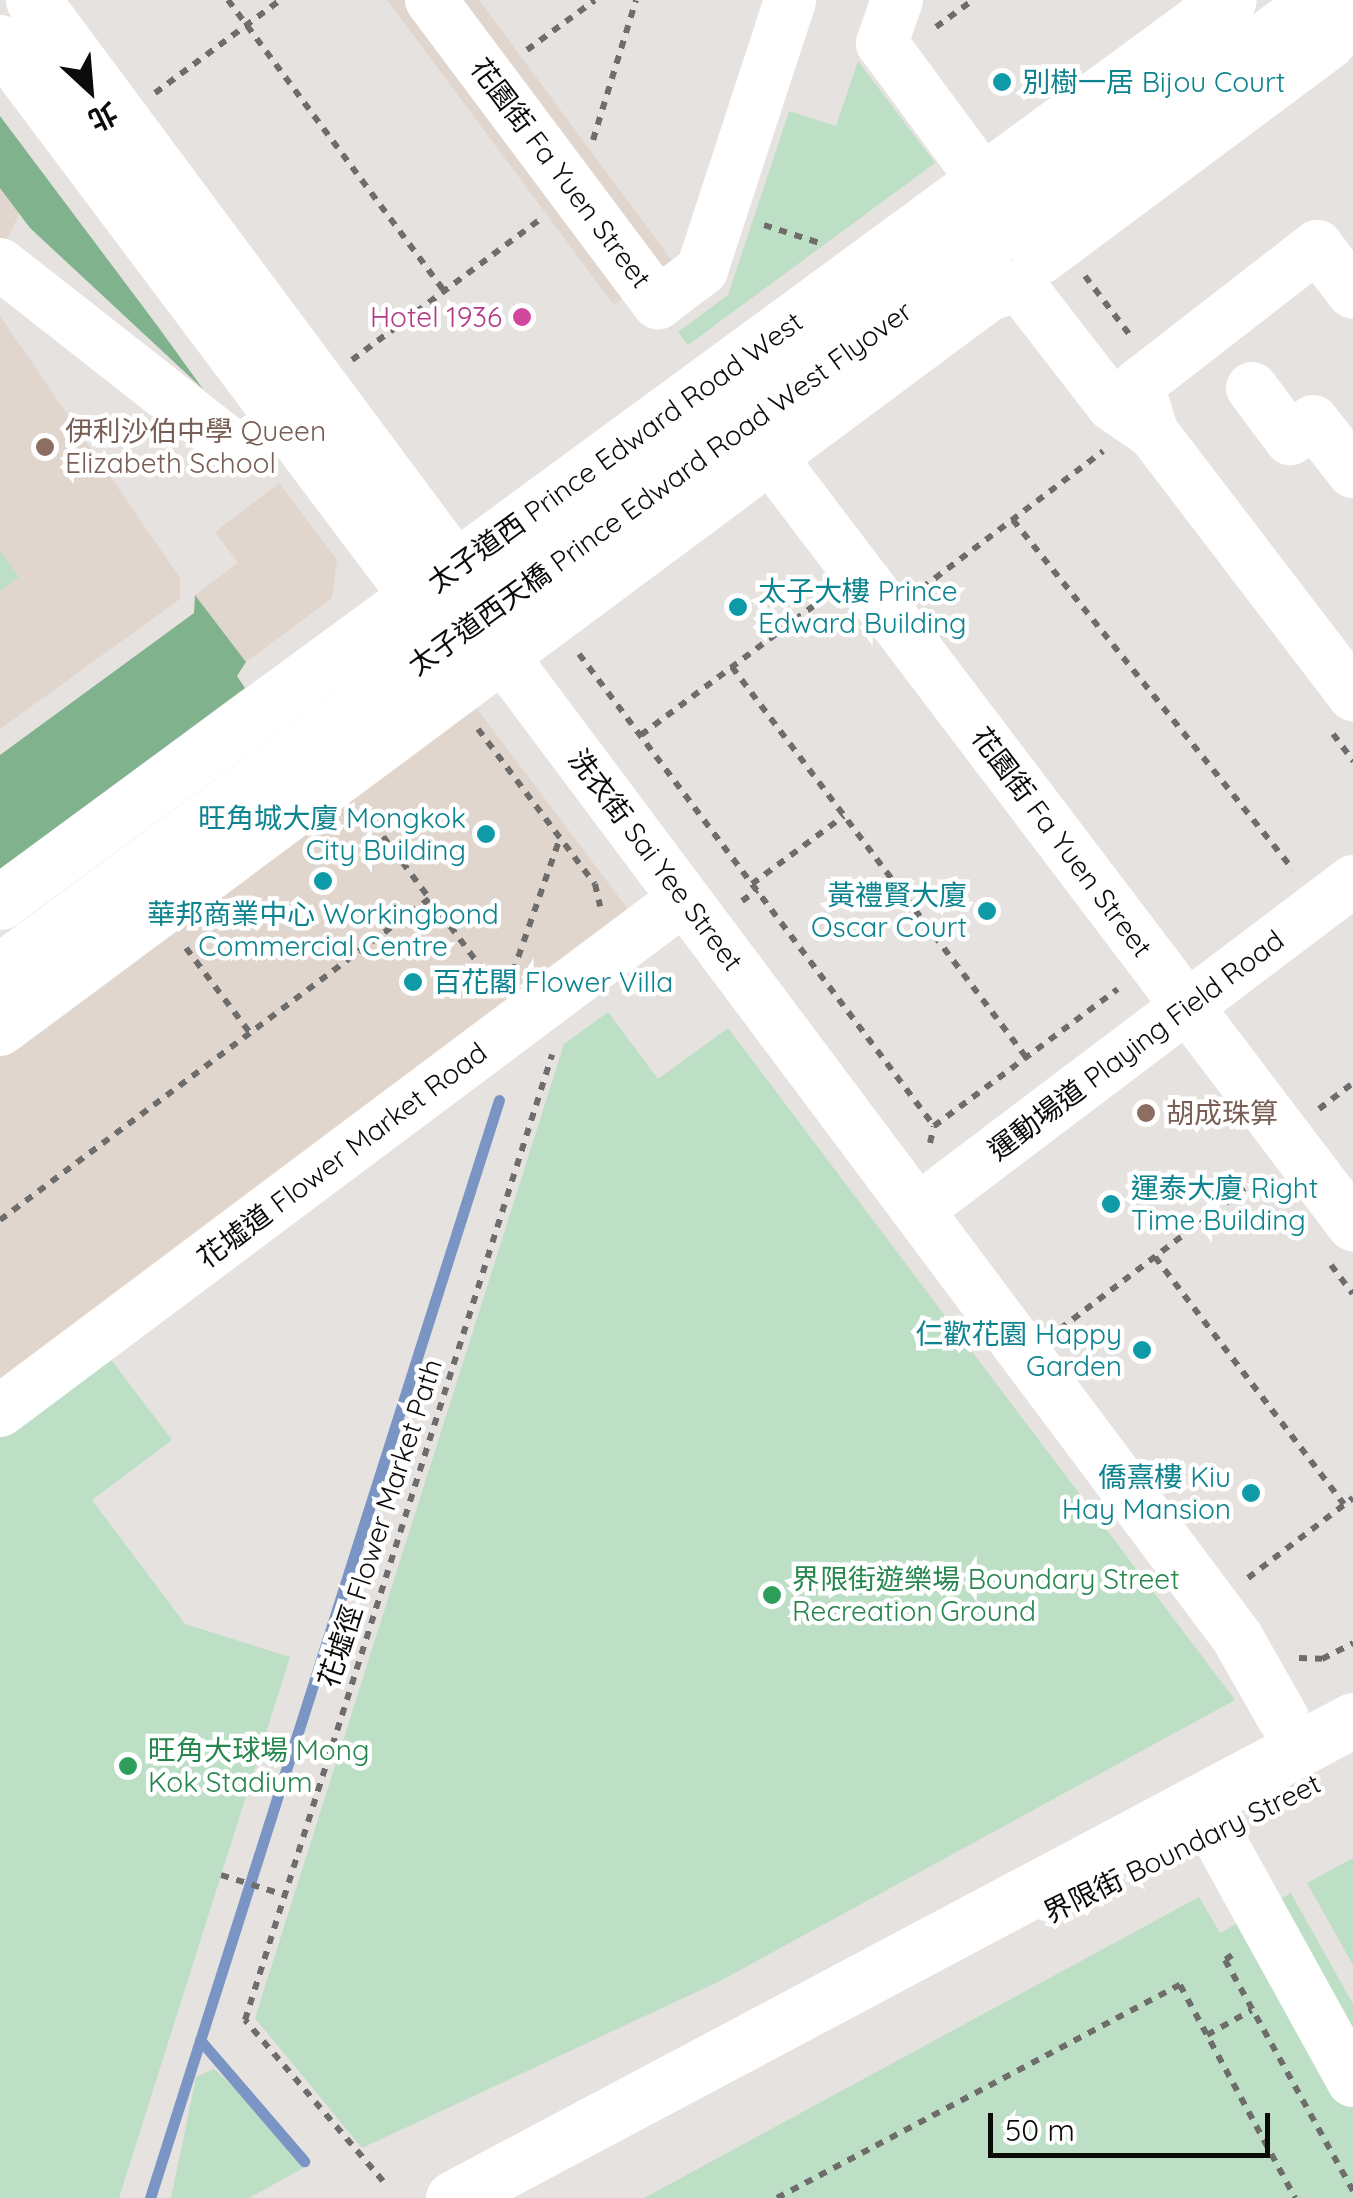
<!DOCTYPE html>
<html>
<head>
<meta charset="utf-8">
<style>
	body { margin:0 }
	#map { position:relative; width:1353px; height:2198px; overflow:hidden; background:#e6e2df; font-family:Quicksand,"Noto Sans TC",sans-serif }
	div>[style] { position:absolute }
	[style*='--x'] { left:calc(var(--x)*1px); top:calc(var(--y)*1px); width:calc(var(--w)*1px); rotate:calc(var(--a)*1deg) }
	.built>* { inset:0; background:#e1d6ce }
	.green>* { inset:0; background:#bddfc5 }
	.forest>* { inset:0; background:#80b38d }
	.stream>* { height:11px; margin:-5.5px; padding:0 5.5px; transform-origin:5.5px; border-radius:5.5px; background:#7a95c4 }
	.path>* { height:6px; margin-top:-3px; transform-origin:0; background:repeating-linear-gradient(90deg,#6f6d6b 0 8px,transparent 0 16px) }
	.minor>* { height:52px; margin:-26px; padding:0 26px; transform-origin:26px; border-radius:26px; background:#fff }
	.major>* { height:55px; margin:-27.5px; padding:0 27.5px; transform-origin:27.5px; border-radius:27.5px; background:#fff }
	.dots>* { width:28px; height:28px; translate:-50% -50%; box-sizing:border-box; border:5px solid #fff; border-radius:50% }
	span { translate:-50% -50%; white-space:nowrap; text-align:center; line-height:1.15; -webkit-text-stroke:9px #fff; paint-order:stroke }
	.culture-label { font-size:28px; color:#0d838f }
	.left { translate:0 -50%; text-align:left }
	.right { translate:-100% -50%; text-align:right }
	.street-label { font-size:28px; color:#0d0b0a }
	.hotel-label { font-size:28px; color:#b23c85 }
	.education-label { font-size:28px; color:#785e54 }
	.leisure-label { font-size:28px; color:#27864d }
	.north { position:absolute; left:40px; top:40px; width:100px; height:100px; -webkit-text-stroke:8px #fff; paint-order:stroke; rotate:154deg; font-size:28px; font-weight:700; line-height:40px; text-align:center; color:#0d0b0a }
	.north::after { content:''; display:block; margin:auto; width:35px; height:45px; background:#0d0b0a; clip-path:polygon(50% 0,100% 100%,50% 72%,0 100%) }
	.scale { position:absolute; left:988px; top:2113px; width:282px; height:45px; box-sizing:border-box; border:5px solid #0d0b0a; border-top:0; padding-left:12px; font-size:30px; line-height:35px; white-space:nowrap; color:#0d0b0a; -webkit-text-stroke:8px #fff; paint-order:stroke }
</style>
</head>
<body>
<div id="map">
	<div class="built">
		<div style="clip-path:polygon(387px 0,479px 0,673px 262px,614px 305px)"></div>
		<div style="clip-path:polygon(0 172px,24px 204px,0 254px)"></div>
		<div style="clip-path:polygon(0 316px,180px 578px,180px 599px,0 729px)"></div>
		<div style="clip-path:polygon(279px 483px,337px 560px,332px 598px,246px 662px,195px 595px,238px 563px,215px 532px)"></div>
		<div style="clip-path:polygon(469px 698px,628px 909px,0 1380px,0 1049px)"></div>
	</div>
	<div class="green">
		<div style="clip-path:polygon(858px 61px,935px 163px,688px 345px,678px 332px,728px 295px,789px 111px,836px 126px)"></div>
		<div style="clip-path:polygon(0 551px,19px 577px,0 591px)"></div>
		<div style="clip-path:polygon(608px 1012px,658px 1079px,728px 1028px,1235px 1700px,720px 1981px,362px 2148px,255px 2018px,564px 1044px)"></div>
		<div style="clip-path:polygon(109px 1357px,172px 1440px,92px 1500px,185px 1624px,290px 1657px,119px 2198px,0 2198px,0 1438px)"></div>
		<div style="clip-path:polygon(1353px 1858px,1353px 1965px,1307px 1883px)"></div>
		<div style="clip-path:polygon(1291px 1893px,1353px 2004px,1353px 2198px,644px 2198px,1199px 1897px,1220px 1933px)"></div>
		<div style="clip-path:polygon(214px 2069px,307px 2155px,307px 2166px,249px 2198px,171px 2198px,196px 2077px)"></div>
	</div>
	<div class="forest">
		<div style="clip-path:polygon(0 116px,159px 328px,203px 389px,30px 228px,0 188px)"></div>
		<div style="clip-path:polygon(195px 595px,246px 662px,237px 676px,245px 688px,0 869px,0 755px,194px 613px)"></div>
	</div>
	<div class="stream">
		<div style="--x:200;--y:2040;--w:160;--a:49.3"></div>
		<div style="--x:150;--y:2198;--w:1152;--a:-72.37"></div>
	</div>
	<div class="path">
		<div style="--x:228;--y:0;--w:362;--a:53.4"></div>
		<div style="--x:936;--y:27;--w:46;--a:-36.1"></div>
		<div style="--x:527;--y:50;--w:84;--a:-36.3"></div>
		<div style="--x:155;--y:93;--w:156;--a:-36.6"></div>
		<div style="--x:593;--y:140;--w:146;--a:-72.9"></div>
		<div style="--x:764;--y:225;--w:62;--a:17.9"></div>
		<div style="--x:1085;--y:276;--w:78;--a:52.8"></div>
		<div style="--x:352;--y:360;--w:234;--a:-36.8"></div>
		<div style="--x:1013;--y:520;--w:448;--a:51.3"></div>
		<div style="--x:922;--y:588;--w:227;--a:-37.1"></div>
		<div style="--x:579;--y:654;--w:591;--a:53.05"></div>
		<div style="--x:732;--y:667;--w:488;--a:53"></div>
		<div style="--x:478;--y:729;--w:194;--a:53"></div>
		<div style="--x:595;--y:884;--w:23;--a:77"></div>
		<div style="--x:1333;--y:734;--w:34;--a:53"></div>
		<div style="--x:641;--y:735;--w:227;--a:-36.8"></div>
		<div style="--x:364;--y:811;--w:217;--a:53.2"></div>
		<div style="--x:752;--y:884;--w:114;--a:-36.5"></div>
		<div style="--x:742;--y:901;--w:19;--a:-36"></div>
		<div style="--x:186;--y:948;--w:106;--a:53"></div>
		<div style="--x:513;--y:972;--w:142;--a:-70.7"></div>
		<div style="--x:1319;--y:1109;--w:43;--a:-37.4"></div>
		<div style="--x:930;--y:1143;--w:17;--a:-77"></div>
		<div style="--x:934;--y:1126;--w:229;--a:-36.7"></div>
		<div style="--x:0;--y:1220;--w:536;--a:-36.81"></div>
		<div style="--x:1155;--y:1257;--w:311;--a:52.6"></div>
		<div style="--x:1331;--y:1265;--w:36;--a:53"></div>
		<div style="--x:1060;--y:1329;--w:253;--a:-37.3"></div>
		<div style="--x:1248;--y:1578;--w:132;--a:-37.3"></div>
		<div style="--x:1299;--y:1658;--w:23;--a:2"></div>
		<div style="--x:1322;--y:1659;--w:35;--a:-27"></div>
		<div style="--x:221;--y:1875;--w:67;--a:17.4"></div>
		<div style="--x:1232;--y:1955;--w:9;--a:144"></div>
		<div style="--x:1225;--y:1960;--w:264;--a:61"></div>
		<div style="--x:1207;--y:2035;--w:51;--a:-29.1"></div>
		<div style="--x:383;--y:2181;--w:212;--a:-130.6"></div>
		<div style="--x:245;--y:2020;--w:1013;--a:-72.35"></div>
		<div style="--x:777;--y:2198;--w:456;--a:-27.9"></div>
		<div style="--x:1180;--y:1985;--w:242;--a:61.6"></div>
	</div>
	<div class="minor">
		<div style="--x:431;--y:0;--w:379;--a:53.2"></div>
		<div style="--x:658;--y:303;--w:55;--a:-36.9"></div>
		<div style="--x:702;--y:270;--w:284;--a:-71.9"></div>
		<div style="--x:897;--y:0;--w:46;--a:109.2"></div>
		<div style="--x:882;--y:43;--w:170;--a:53.6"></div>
		<div style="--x:0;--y:264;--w:293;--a:38.1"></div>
		<div style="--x:231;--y:445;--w:17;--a:0"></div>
		<div style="--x:248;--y:445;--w:44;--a:-33"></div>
		<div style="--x:1138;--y:385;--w:227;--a:-37.8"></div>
		<div style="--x:1317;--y:246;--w:59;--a:52.5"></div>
		<div style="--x:1252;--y:388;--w:64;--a:53.3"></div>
		<div style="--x:1143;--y:401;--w:34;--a:73"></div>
		<div style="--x:1153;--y:433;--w:330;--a:52.6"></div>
		<div style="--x:1313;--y:421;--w:65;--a:51.9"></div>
		<div style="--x:771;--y:458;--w:963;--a:52.81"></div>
		<div style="--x:489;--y:627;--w:59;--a:59.5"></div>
		<div style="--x:519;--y:678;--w:1198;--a:53.18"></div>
		<div style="--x:1237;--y:1637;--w:93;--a:60.4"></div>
		<div style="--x:0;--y:1030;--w:1232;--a:-36.62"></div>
		<div style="--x:989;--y:295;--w:26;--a:-18"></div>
		<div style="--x:1014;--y:287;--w:11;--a:22"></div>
		<div style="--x:1024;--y:291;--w:144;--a:52.3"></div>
		<div style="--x:1112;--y:405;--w:50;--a:34.3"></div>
		<div style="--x:919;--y:1209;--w:544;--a:-37.08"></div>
		<div style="--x:0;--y:1411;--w:854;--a:-36.82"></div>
		<div style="--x:1217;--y:1835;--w:281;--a:61.1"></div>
	</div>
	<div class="major">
		<div style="--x:33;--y:0;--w:709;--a:53.37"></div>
		<div style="--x:0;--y:42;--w:696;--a:53.06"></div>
		<div style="--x:1040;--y:256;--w:359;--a:-36.7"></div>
		<div style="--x:1328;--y:41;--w:32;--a:-55"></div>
		<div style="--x:1346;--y:15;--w:15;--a:-86"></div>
		<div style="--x:0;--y:902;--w:1524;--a:-36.28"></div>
		<div style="--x:0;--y:971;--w:1637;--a:-36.38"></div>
		<div style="--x:453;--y:2198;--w:1019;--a:-27.97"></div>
	</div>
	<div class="dots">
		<div style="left:1002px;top:82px;background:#0f9aa8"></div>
		<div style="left:522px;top:317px;background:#d1479c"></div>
		<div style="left:45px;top:447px;background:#8d6e63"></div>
		<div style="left:738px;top:607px;background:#0f9aa8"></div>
		<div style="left:486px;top:834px;background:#0f9aa8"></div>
		<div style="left:323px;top:881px;background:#0f9aa8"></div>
		<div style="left:987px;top:911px;background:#0f9aa8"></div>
		<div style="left:413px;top:982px;background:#0f9aa8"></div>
		<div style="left:1146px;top:1113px;background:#8d6e63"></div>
		<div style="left:1111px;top:1204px;background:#0f9aa8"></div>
		<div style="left:1142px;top:1350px;background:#0f9aa8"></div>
		<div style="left:1251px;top:1493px;background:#0f9aa8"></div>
		<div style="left:772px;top:1595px;background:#2e9e5b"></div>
		<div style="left:128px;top:1766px;background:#2e9e5b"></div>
	</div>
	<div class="culture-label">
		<span class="left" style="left:1022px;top:82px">別樹一居 Bijou Court</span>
		<span class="left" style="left:758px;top:607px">太子大樓 Prince<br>Edward Building</span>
		<span class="right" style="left:466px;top:834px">旺角城大廈 Mongkok<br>City Building</span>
		<span class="right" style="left:967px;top:911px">黃禮賢大廈<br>Oscar Court</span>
		<span style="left:323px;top:930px">華邦商業中心 Workingbond<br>Commercial Centre</span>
		<span class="left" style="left:433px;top:982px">百花閣 Flower Villa</span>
		<span class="left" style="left:1131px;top:1204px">運泰大廈 Right<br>Time Building</span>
		<span class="right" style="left:1122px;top:1350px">仁歡花園 Happy<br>Garden</span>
		<span class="right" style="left:1231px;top:1493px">僑熹樓 Kiu<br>Hay Mansion</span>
	</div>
	<div class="street-label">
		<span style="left:561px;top:173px;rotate:53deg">花園街 Fa Yuen Street</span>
		<span style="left:615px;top:452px;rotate:-36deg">太子道西 Prince Edward Road West</span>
		<span style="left:660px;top:488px;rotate:-36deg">太子道西天橋 Prince Edward Road West Flyover</span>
		<span style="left:1062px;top:842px;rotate:53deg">花園街 Fa Yuen Street</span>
		<span style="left:656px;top:860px;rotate:53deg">洗衣街 Sai Yee Street</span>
		<span style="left:1136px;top:1045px;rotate:-37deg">運動場道 Playing Field Road</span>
		<span style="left:342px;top:1155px;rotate:-37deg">花墟道 Flower Market Road</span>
		<span style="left:380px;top:1523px;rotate:-72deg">花墟徑 Flower Market Path</span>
		<span style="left:1182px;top:1848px;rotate:-26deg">界限街 Boundary Street</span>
	</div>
	<div class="hotel-label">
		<span class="right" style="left:502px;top:317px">Hotel 1936</span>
	</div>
	<div class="education-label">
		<span class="left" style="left:65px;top:447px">伊利沙伯中學 Queen<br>Elizabeth School</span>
		<span class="left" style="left:1166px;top:1113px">胡成珠算</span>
	</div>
	<div class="leisure-label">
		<span class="left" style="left:792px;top:1595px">界限街遊樂場 Boundary Street<br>Recreation Ground</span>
		<span class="left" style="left:148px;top:1766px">旺角大球場 Mong<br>Kok Stadium</span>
	</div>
	<div class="north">北</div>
	<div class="scale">50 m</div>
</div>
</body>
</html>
